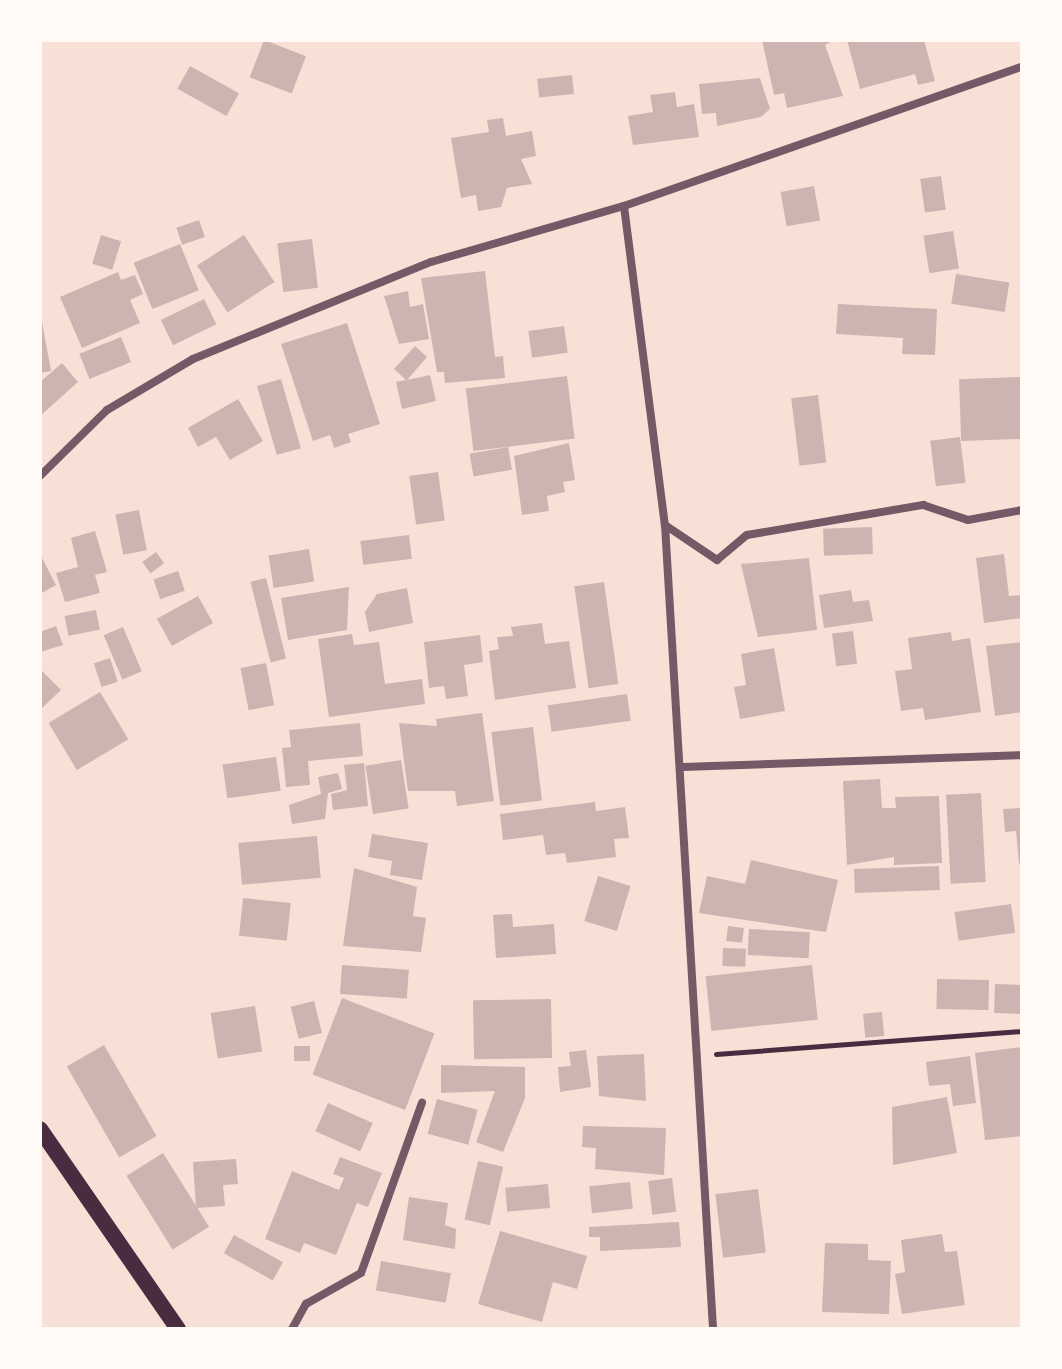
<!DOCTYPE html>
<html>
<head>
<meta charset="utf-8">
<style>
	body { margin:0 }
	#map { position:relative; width:1062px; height:1369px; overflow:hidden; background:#f7e1d7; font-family:Roboto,sans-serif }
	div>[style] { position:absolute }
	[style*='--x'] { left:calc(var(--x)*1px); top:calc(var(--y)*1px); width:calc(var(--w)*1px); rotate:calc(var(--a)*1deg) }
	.building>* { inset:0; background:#ccb4b1; transform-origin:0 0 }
	.path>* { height:5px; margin:-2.5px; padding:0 2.5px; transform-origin:2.5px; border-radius:2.5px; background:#4a2c40 }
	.minor>* { height:8px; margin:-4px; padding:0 4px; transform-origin:4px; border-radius:4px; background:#755966 }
	.secondary>* { height:16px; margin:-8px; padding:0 8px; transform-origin:8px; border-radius:8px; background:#4a2c40 }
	span { translate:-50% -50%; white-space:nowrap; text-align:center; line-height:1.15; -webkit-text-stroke:8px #fffaf5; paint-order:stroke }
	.frame { position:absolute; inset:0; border:42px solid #fffaf5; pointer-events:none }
</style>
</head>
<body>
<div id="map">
	<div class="building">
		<div style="left:264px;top:40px;width:45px;height:40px;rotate:21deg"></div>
		<div style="clip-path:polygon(762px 40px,834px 40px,825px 45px,843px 96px,787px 108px,784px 93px,774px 95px)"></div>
		<div style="clip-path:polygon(847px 40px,924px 40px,935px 81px,918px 85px,915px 74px,860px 89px)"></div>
		<div style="left:190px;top:66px;width:56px;height:26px;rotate:29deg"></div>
		<div style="left:572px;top:75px;width:19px;height:35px;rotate:84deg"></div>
		<div style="clip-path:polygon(760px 78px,770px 109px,761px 117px,717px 126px,716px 113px,702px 114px,699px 84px)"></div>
		<div style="clip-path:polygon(675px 92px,677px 107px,694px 104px,699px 137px,633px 145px,628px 116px,653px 112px,650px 95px)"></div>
		<div style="clip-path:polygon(503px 118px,506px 136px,532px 131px,536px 156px,521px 159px,532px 184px,507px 188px,501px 207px,478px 211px,476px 195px,461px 198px,451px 138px,489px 132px,487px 120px)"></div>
		<div style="left:941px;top:176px;width:34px;height:21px;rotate:82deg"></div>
		<div style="left:814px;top:186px;width:35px;height:34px;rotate:80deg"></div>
		<div style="left:199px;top:220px;width:18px;height:24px;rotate:71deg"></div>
		<div style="left:953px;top:231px;width:38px;height:30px;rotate:81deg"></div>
		<div style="left:101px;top:235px;width:21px;height:30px;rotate:17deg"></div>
		<div style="left:244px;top:235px;width:56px;height:56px;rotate:57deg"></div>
		<div style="left:312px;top:239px;width:49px;height:35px;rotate:83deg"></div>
		<div style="left:180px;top:244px;width:50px;height:50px;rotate:68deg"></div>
		<div style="clip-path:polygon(485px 271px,495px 357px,503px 356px,505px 378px,445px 383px,444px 372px,437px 372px,421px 278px)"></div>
		<div style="clip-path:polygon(118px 272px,121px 280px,135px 275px,143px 294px,130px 300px,140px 323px,82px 348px,60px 297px)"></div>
		<div style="left:956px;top:274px;width:54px;height:30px;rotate:9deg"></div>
		<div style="clip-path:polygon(408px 291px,410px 307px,423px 304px,429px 339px,399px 344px,384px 296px)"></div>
		<div style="left:204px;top:299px;width:28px;height:48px;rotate:64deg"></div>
		<div style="clip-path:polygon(838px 304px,937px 309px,935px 355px,902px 354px,903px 338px,836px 334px)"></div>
		<div style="clip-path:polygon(40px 311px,51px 371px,40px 373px)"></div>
		<div style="clip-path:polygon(347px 323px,380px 424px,348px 434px,351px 442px,334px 448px,330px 435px,313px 441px,281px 344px)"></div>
		<div style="left:564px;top:326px;width:27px;height:36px;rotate:82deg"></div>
		<div style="left:121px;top:337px;width:27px;height:45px;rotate:68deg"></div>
		<div style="clip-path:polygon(415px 346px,427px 357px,407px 380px,430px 375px,436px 401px,402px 409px,396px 382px,406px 380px,394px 369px)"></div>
		<div style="clip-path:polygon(62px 363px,78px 382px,40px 416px,40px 382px)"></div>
		<div style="left:567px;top:376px;width:63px;height:102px;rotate:83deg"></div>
		<div style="left:1020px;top:377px;width:62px;height:61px;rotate:88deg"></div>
		<div style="left:281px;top:379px;width:72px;height:25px;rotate:74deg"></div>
		<div style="left:818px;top:395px;width:68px;height:27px;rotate:83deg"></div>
		<div style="clip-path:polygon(238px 399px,263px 441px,230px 460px,216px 437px,198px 447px,188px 428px)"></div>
		<div style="left:960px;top:437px;width:46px;height:30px;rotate:83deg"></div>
		<div style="clip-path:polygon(569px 443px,575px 480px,563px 482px,565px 492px,547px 496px,549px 511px,522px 515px,514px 456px)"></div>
		<div style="left:508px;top:447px;width:23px;height:39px;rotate:80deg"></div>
		<div style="left:438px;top:472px;width:49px;height:29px;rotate:82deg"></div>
		<div style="left:139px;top:510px;width:41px;height:24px;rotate:79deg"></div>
		<div style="left:872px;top:527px;width:27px;height:49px;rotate:88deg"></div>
		<div style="clip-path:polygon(95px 531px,107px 572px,95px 575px,100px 593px,65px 602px,56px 573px,78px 567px,71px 538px)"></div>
		<div style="left:409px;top:535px;width:24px;height:49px;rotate:83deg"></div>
		<div style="left:309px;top:549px;width:33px;height:41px;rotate:81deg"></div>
		<div style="left:156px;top:552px;width:14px;height:17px;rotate:54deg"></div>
		<div style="clip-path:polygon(40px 554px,56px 585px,40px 594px)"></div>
		<div style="clip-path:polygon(1004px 554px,1009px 596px,1022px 595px,1022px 618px,984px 623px,976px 558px)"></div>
		<div style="clip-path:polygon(809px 558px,817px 630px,758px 637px,741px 564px)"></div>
		<div style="left:178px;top:571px;width:21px;height:26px;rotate:71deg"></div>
		<div style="left:266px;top:578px;width:83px;height:16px;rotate:76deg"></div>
		<div style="left:604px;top:582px;width:103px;height:30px;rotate:82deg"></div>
		<div style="clip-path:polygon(349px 587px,347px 630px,288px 640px,281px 598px)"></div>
		<div style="clip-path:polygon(407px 588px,413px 623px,369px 632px,365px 612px,377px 594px)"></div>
		<div style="clip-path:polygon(851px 590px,853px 602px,869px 600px,873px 621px,824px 628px,819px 595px)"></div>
		<div style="left:198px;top:596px;width:31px;height:47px;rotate:61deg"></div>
		<div style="left:96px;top:610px;width:20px;height:32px;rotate:79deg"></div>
		<div style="clip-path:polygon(542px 623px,545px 644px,569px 641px,576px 688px,495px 700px,489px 651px,499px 649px,497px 637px,513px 636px,511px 627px)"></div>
		<div style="clip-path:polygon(56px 626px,63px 645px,40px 652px,40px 632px)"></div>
		<div style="left:123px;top:627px;width:48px;height:21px;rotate:67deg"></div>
		<div style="left:853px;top:631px;width:33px;height:21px;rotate:83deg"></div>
		<div style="clip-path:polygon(951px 632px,952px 641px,970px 638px,981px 712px,925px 720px,923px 708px,901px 711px,895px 671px,912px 669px,908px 638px)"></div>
		<div style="clip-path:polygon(352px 634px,354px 645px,379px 642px,385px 684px,422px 679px,425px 704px,329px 717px,318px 639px)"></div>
		<div style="clip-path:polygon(480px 635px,483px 662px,464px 665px,468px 696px,446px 699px,444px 686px,429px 688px,424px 642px)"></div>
		<div style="clip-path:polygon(1022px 642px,1022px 712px,995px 716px,986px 646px)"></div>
		<div style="clip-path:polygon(774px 648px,785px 711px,740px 719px,734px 687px,746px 685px,741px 654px)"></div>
		<div style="left:110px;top:658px;width:25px;height:17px;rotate:72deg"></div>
		<div style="left:266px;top:663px;width:43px;height:26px;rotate:79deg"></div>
		<div style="clip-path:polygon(42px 671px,61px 690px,40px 710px,40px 673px)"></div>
		<div style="left:100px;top:692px;width:55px;height:60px;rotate:59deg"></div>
		<div style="left:627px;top:694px;width:27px;height:80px;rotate:82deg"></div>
		<div style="clip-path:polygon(482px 713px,494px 801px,457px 806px,455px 791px,408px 791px,399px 723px,437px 726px,436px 719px)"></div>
		<div style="clip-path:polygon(360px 723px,363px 756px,308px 761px,310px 785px,286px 787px,282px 748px,291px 747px,289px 730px)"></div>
		<div style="left:533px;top:727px;width:74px;height:42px;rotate:83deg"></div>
		<div style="left:276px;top:757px;width:34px;height:54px;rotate:82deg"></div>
		<div style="left:401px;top:760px;width:49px;height:36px;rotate:81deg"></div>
		<div style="clip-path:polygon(364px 763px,368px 806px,333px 810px,331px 794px,347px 790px,344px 765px)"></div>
		<div style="clip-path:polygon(338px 773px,342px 789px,328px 793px,325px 819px,292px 824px,289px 805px,321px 794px,318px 777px)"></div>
		<div style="clip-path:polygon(880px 779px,882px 808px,896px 808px,895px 797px,939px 796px,942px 863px,894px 865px,894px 857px,847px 865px,843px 781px)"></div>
		<div style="left:981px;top:793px;width:89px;height:35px;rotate:87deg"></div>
		<div style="clip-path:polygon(595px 802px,596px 811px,625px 807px,629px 838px,614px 839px,616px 857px,567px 863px,565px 853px,546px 855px,543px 835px,503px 840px,500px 814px)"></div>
		<div style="clip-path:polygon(1022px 808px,1022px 864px,1019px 864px,1016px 831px,1005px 832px,1003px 809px)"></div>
		<div style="clip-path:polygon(372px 834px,428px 843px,422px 880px,390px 875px,392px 861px,368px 857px)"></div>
		<div style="left:317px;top:836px;width:42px;height:79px;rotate:85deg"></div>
		<div style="clip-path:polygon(751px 860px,838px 880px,826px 932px,699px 913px,707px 876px,745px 884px)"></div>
		<div style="left:939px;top:866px;width:24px;height:85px;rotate:88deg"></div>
		<div style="clip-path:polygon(354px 868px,417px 887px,413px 916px,426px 918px,421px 952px,343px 946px)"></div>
		<div style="left:598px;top:876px;width:34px;height:47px;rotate:17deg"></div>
		<div style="left:243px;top:898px;width:48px;height:38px;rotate:6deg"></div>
		<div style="left:1011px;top:904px;width:29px;height:57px;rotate:82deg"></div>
		<div style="clip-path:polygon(512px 914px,513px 927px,554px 924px,556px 954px,496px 958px,493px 915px)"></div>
		<div style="left:728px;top:926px;width:16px;height:15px;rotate:7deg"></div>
		<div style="left:749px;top:929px;width:61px;height:26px;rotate:3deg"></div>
		<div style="left:723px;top:948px;width:23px;height:18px;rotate:2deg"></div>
		<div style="left:342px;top:965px;width:67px;height:29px;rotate:4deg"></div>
		<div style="left:812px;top:965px;width:55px;height:107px;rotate:84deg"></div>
		<div style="left:937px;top:979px;width:52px;height:30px;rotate:1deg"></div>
		<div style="left:995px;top:984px;width:27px;height:29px;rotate:2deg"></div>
		<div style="left:342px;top:998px;width:99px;height:82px;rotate:21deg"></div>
		<div style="left:551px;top:999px;width:59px;height:78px;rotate:89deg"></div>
		<div style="left:314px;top:1001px;width:33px;height:24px;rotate:76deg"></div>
		<div style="left:255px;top:1006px;width:46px;height:45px;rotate:81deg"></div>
		<div style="left:882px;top:1012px;width:24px;height:19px;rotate:85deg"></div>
		<div style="left:104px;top:1045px;width:105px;height:43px;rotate:60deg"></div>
		<div style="left:294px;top:1046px;width:16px;height:15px"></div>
		<div style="clip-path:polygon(1022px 1047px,1022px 1136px,985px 1140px,975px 1053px)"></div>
		<div style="clip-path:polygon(586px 1050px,591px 1087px,560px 1092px,558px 1067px,571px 1066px,569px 1052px)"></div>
		<div style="clip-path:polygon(644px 1054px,646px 1101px,599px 1096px,597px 1056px)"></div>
		<div style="clip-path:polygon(970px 1056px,976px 1103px,953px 1106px,950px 1084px,929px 1086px,926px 1062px)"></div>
		<div style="clip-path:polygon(441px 1065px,525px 1067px,525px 1098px,503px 1152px,476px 1142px,495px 1091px,441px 1093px)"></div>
		<div style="clip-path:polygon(947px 1097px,957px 1153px,893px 1165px,892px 1107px)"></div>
		<div style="left:437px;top:1099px;width:42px;height:36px;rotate:15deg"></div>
		<div style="left:328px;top:1103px;width:49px;height:31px;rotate:24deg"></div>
		<div style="clip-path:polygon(583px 1126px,666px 1128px,664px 1175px,595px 1169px,596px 1148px,582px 1147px)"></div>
		<div style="left:163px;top:1153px;width:87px;height:43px;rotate:58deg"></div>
		<div style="clip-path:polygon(340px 1157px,382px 1173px,368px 1207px,357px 1203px,336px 1255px,304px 1243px,300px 1253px,265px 1239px,292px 1171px,339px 1190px,344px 1178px,333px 1174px)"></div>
		<div style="clip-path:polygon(236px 1159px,238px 1184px,223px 1185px,225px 1206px,196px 1208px,193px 1162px)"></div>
		<div style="left:478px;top:1161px;width:26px;height:60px;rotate:13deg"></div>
		<div style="left:672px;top:1178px;width:34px;height:24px;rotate:83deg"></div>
		<div style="left:630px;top:1182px;width:27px;height:41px;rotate:84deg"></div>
		<div style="left:548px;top:1184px;width:24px;height:43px;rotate:85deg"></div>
		<div style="left:758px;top:1189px;width:64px;height:43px;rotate:83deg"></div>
		<div style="clip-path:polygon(409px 1197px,448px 1203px,445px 1225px,456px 1229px,455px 1249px,403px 1240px)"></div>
		<div style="clip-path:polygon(679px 1222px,681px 1247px,600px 1251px,600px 1237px,589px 1237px,589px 1227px)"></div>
		<div style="clip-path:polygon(500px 1231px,587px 1256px,577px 1289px,553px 1282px,542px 1322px,478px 1304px)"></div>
		<div style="clip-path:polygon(942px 1234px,945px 1252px,957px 1251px,965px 1305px,902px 1314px,895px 1274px,905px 1272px,901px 1240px)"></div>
		<div style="left:234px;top:1235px;width:56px;height:21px;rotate:29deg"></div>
		<div style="clip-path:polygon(825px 1243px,868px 1244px,868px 1260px,891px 1261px,889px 1314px,822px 1312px)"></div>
		<div style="left:381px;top:1261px;width:71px;height:30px;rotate:10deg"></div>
	</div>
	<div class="path">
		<div style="--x:716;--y:1054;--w:307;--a:-4.3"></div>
	</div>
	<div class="minor">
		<div style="--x:624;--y:206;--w:322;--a:82.7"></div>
		<div style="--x:665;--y:525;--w:805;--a:86.58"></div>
		<div style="--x:40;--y:476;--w:94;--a:-44.6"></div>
		<div style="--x:107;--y:410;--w:100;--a:-30.7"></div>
		<div style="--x:193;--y:359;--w:257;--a:-22.2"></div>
		<div style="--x:431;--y:262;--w:201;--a:-16.2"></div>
		<div style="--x:624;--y:206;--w:422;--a:-19.3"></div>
		<div style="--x:665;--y:525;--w:63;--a:33.9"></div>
		<div style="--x:717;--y:560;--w:39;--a:-40"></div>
		<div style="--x:747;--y:535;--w:179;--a:-9.7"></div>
		<div style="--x:923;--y:505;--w:47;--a:18.4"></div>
		<div style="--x:968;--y:520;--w:55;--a:-10.5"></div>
		<div style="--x:683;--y:767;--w:339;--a:-2"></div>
		<div style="--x:292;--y:1329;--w:29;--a:-61"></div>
		<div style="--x:306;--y:1304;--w:63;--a:-29.4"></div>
		<div style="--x:361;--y:1273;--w:181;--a:-70.3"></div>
	</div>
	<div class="secondary">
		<div style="--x:40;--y:1129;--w:243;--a:55.4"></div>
	</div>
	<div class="frame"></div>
</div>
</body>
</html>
